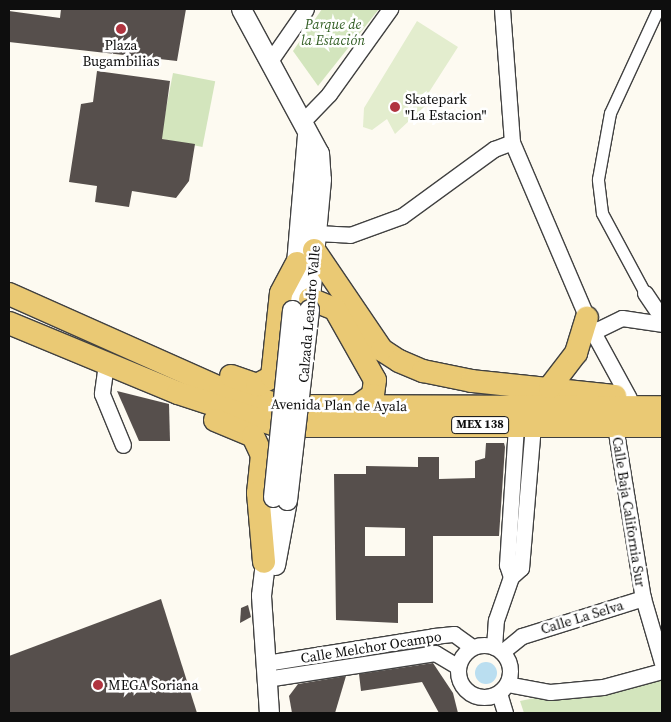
<!DOCTYPE html>
<html>
<head>
<meta charset="utf-8">
<style>
	body { margin:0 }
	#map { position:relative; width:671px; height:722px; overflow:hidden; background:#fdfaf1; font-family:"Source Serif 4",serif }
	div>[style] { position:absolute }
	[style*='--x'] { left:calc(var(--x)*1px); top:calc(var(--y)*1px); width:calc(var(--w)*1px); rotate:calc(var(--a)*1deg) }
	.green>* { inset:0; background:#d3e5bd; transform-origin:0 0 }
	.pitch>* { inset:0; background:#e3edce }
	.water>* { inset:0; background:#badef0 }
	.round { border-radius:50% }
	.building>* { inset:0; background:#564f4c }
	.roads { filter:drop-shadow(1px 0 #414141) drop-shadow(-1px 0 #414141) drop-shadow(0 1px #414141) drop-shadow(0 -1px #414141) }
	.pedestrian>* { height:11px; margin:-5.5px; padding:0 5.5px; transform-origin:5.5px; border-radius:5.5px; background:#fff }
	.minor>* { height:15px; margin:-7.5px; padding:0 7.5px; transform-origin:7.5px; border-radius:7.5px; background:#fff }
	.minor>.ring { margin:-7.5px; padding:0; box-sizing:content-box; background:none; border:15px solid #fff; border-radius:50% }
	.tertiary>* { height:19px; margin:-9.5px; padding:0 9.5px; transform-origin:9.5px; border-radius:9.5px; background:#fff }
	.primary>* { height:22px; margin:-11px; padding:0 11px; transform-origin:11px; border-radius:11px; background:#eac974 }
	.bridges { filter:drop-shadow(1px 0 #414141) drop-shadow(-1px 0 #414141) drop-shadow(0 1px #414141) drop-shadow(0 -1px #414141) }
	.tertiary-bridge>* { height:19px; margin:-9.5px; padding:0 9.5px; transform-origin:9.5px; border-radius:9.5px; background:#fff }
	.dots>* { width:14px; height:14px; translate:-50% -50%; box-sizing:border-box; border:2px solid #fff; border-radius:50% }
	span { translate:-50% -50%; white-space:nowrap; text-align:center; line-height:1.15; -webkit-text-stroke:5px #fff; paint-order:stroke }
	.shield-label span { padding:1px 4px; background:#fff; border:1px solid; border-radius:4px; -webkit-text-stroke-width:0 }
	.shield-label { font-size:12px; color:#0e0e0e; font-weight:700 }
	.park-label { font-size:14px; color:#335f25; font-style:italic }
	.poi-label { font-size:14px; color:#0e0e0e }
	.left { translate:0 -50%; text-align:left }
	.street-label { font-size:14px; color:#0e0e0e }
	.frame { position:absolute; inset:0; border:10px solid #0e0e0e; pointer-events:none }
</style>
</head>
<body>
<div id="map">
	<div class="green">
		<div style="clip-path:polygon(322px 9px,379px 9px,318px 86px,293px 51px)"></div>
		<div style="left:173px;top:73px;width:43px;height:67px;rotate:11deg"></div>
		<div style="clip-path:polygon(662px 672px,662px 713px,524px 713px,520px 701px)"></div>
	</div>
	<div class="pitch">
		<div style="clip-path:polygon(417px 21px,458px 47px,424px 100px,425px 106px,395px 134px,387px 119px,372px 130px,363px 127px,364px 108px)"></div>
	</div>
	<div class="water">
		<div class="round" style="left:475px;top:662px;width:22px;height:22px"></div>
	</div>
	<div class="building">
		<div style="clip-path:polygon(61px 9px,186px 9px,177px 61px,9px 42px,9px 11px,60px 18px)"></div>
		<div style="clip-path:polygon(97px 71px,170px 81px,162px 139px,195px 144px,189px 181px,176px 198px,132px 191px,129px 207px,95px 202px,97px 186px,69px 182px,81px 104px,93px 102px)"></div>
		<div style="clip-path:polygon(117px 391px,169px 404px,170px 441px,139px 441px)"></div>
		<div style="clip-path:polygon(evenodd,486px 443px,504px 443px,505px 447px,499px 536px,433px 536px,433px 603px,398px 603px,398px 623px,336px 620px,334px 474px,366px 474px,366px 466px,418px 467px,418px 457px,439px 457px,439px 479px,475px 478px,475px 461px,485px 458px,486px 443px,365px 527px,405px 528px,405px 556px,365px 556px,365px 527px)"></div>
		<div style="clip-path:polygon(161px 599px,197px 713px,9px 713px,9px 656px)"></div>
		<div style="clip-path:polygon(248px 605px,251px 617px,240px 623px,241px 608px)"></div>
		<div style="clip-path:polygon(433px 663px,453px 693px,458px 713px,439px 713px,422px 682px,361px 691px,359px 674px)"></div>
		<div style="clip-path:polygon(346px 676px,335px 713px,292px 713px,289px 696px,298px 684px)"></div>
	</div>
	<div class="roads">
		<div class="pedestrian">
			<div style="--x:645;--y:293;--w:91;--a:-118.3"></div>
			<div style="--x:602;--y:213;--w:34;--a:-97"></div>
			<div style="--x:598;--y:179;--w:67;--a:-79.7"></div>
			<div style="--x:610;--y:113;--w:115;--a:-65.2"></div>
		</div>
		<div class="minor">
			<div style="--x:502;--y:9;--w:133;--a:85.7"></div>
			<div style="--x:512;--y:142;--w:207;--a:66.9"></div>
			<div style="--x:593;--y:332;--w:75;--a:61.4"></div>
			<div style="--x:270;--y:61;--w:63;--a:-55.3"></div>
			<div style="--x:304;--y:120;--w:36;--a:-46"></div>
			<div style="--x:329;--y:94;--w:105;--a:-54.3"></div>
			<div style="--x:316;--y:233;--w:34;--a:3"></div>
			<div style="--x:350;--y:235;--w:55;--a:-20.1"></div>
			<div style="--x:402;--y:216;--w:114;--a:-36.1"></div>
			<div style="--x:494;--y:149;--w:19;--a:-21"></div>
			<div style="--x:645;--y:293;--w:30;--a:56"></div>
			<div style="--x:593;--y:332;--w:32;--a:-26"></div>
			<div style="--x:622;--y:318;--w:40;--a:8.5"></div>
			<div style="--x:106;--y:364;--w:30;--a:98"></div>
			<div style="--x:102;--y:394;--w:55;--a:67.6"></div>
			<div style="--x:615;--y:426;--w:174;--a:80.8"></div>
			<div style="--x:643;--y:598;--w:68;--a:73.7"></div>
			<div style="--x:511;--y:577;--w:13;--a:-108"></div>
			<div style="--x:507;--y:565;--w:139;--a:-86.3"></div>
			<div class="ring" style="left:458px;top:645px;width:37px;height:37px"></div>
			<div style="--x:494;--y:647;--w:27;--a:-86"></div>
			<div style="--x:496;--y:620;--w:46;--a:-70.8"></div>
			<div style="--x:511;--y:577;--w:13;--a:-42"></div>
			<div style="--x:521;--y:568;--w:143;--a:-85.2"></div>
			<div style="--x:502;--y:652;--w:26;--a:-39"></div>
			<div style="--x:522;--y:636;--w:127;--a:-17.4"></div>
			<div style="--x:266;--y:663;--w:170;--a:-9.1"></div>
			<div style="--x:434;--y:636;--w:20;--a:-6"></div>
			<div style="--x:454;--y:634;--w:22;--a:36"></div>
			<div style="--x:266;--y:679;--w:171;--a:-8.7"></div>
			<div style="--x:435;--y:653;--w:27;--a:31"></div>
			<div style="--x:507;--y:684;--w:44;--a:10.5"></div>
			<div style="--x:550;--y:692;--w:53;--a:-5.4"></div>
			<div style="--x:603;--y:687;--w:61;--a:-15.2"></div>
			<div style="--x:499;--y:693;--w:21;--a:73"></div>
		</div>
		<div class="tertiary">
			<div style="--x:241;--y:9;--w:164;--a:61.6"></div>
			<div style="--x:319;--y:153;--w:26;--a:86"></div>
			<div style="--x:321;--y:179;--w:131;--a:95.3"></div>
			<div style="--x:292;--y:310;--w:175;--a:-85.1"></div>
			<div style="--x:275;--y:565;--w:66;--a:-79.5"></div>
			<div style="--x:269;--y:713;--w:118;--a:-93.9"></div>
			<div style="--x:261;--y:595;--w:99;--a:-83"></div>
		</div>
		<div class="primary">
			<div style="--x:314;--y:250;--w:121;--a:55.8"></div>
			<div style="--x:382;--y:350;--w:20;--a:33"></div>
			<div style="--x:399;--y:361;--w:26;--a:23"></div>
			<div style="--x:423;--y:371;--w:50;--a:11.5"></div>
			<div style="--x:472;--y:381;--w:144;--a:6"></div>
			<div style="--x:9;--y:294;--w:231;--a:24"></div>
			<div style="--x:220;--y:388;--w:66;--a:15.9"></div>
			<div style="--x:283;--y:406;--w:379;--a:0.2"></div>
			<div style="--x:310;--y:299;--w:27;--a:22"></div>
			<div style="--x:335;--y:309;--w:81;--a:60.6"></div>
			<div style="--x:375;--y:380;--w:15;--a:98"></div>
			<div style="--x:373;--y:395;--w:19;--a:145"></div>
			<div style="--x:9;--y:323;--w:183;--a:22.5"></div>
			<div style="--x:178;--y:393;--w:106;--a:18.1"></div>
			<div style="--x:279;--y:426;--w:383;--a:0"></div>
			<div style="--x:231;--y:376;--w:28;--a:19"></div>
			<div style="--x:257;--y:385;--w:17;--a:-28"></div>
			<div style="--x:272;--y:377;--w:84;--a:-83.9"></div>
			<div style="--x:281;--y:293;--w:34;--a:-62"></div>
			<div style="--x:550;--y:387;--w:43;--a:-52.6"></div>
			<div style="--x:576;--y:353;--w:37;--a:-73"></div>
			<div style="--x:215;--y:420;--w:41;--a:22.8"></div>
			<div style="--x:253;--y:436;--w:21;--a:65"></div>
			<div style="--x:262;--y:455;--w:38;--a:96"></div>
			<div style="--x:258;--y:493;--w:69;--a:85"></div>
		</div>
	</div>
	<div class="bridges">
		<div class="tertiary-bridge">
			<div style="--x:273;--y:497;--w:188;--a:-84.2"></div>
			<div style="--x:287;--y:500;--w:192;--a:-83.4"></div>
		</div>
	</div>
	<div class="dots">
		<div style="left:121px;top:29px;background:#b0343f"></div>
		<div style="left:395px;top:107px;background:#b0343f"></div>
		<div style="left:98px;top:685px;background:#b0343f"></div>
	</div>
	<div class="shield-label">
		<span style="left:480px;top:425px">MEX 138</span>
	</div>
	<div class="park-label">
		<span style="left:333px;top:32px">Parque de<br>la Estación</span>
	</div>
	<div class="poi-label">
		<span style="left:121px;top:53px">Plaza<br>Bugambilias</span>
		<span class="left" style="left:405px;top:107px">Skatepark<br>"La Estacion"</span>
		<span class="left" style="left:108px;top:685px">MEGA Soriana</span>
	</div>
	<div class="street-label">
		<span style="left:309px;top:314px;rotate:-85deg">Calzada Leandro Valle</span>
		<span style="left:339px;top:405px;rotate:1deg">Avenida Plan de Ayala</span>
		<span style="left:629px;top:512px;rotate:81deg">Calle Baja California Sur</span>
		<span style="left:582px;top:617px;rotate:-17deg">Calle La Selva</span>
		<span style="left:371px;top:647px;rotate:-9deg">Calle Melchor Ocampo</span>
	</div>
	<div class="frame"></div>
</div>
</body>
</html>
